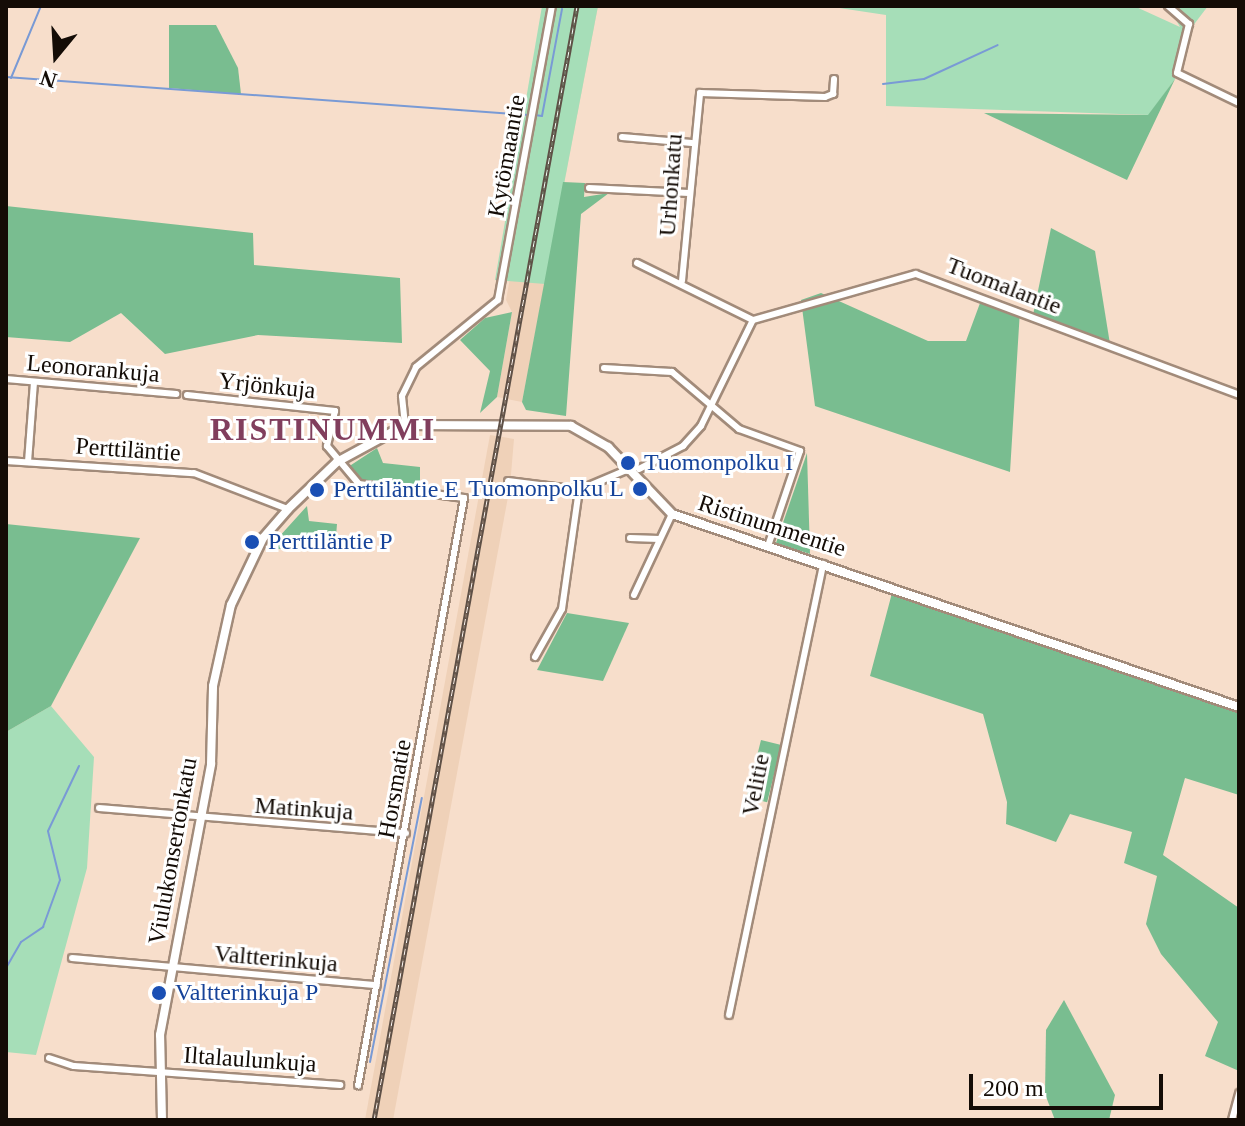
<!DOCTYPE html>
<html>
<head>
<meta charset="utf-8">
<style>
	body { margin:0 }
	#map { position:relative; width:1245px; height:1126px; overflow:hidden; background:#f7decb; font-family:Georgia,serif }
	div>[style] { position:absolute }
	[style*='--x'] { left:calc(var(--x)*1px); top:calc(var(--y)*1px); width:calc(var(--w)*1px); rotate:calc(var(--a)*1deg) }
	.built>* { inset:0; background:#efd1b8 }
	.green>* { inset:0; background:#a6deb8 }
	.forest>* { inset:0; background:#79bd90; transform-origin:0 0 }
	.stream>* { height:2px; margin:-1px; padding:0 1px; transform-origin:1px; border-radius:1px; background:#799ad5 }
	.roads { filter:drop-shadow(2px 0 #a28b7a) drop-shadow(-2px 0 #a28b7a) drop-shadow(0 2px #a28b7a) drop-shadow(0 -2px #a28b7a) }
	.street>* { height:6px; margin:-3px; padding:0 3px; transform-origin:3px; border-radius:3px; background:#fff }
	.secondary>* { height:8px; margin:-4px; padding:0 4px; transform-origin:4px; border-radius:4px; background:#fff }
	.rail>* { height:5px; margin-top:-2.5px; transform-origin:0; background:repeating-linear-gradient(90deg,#fff 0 6px,#5e5046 0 12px); box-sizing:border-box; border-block:2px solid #5e5046 }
	.dots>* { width:22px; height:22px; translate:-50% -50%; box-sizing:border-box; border:4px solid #fff; border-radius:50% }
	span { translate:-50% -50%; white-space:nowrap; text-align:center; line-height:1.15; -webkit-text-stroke:6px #fff; paint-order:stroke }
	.street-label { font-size:24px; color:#140c06 }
	.transit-label { font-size:24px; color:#164399 }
	.left { translate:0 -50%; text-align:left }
	.right { translate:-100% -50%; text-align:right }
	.district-label { font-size:32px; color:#813e5d; font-weight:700; letter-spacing:2px }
	.frame { position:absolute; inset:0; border:8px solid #140c06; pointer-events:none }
	.north { position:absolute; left:16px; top:16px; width:80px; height:80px; -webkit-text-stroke:6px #fff; paint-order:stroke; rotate:198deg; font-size:22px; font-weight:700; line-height:32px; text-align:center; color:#140c06 }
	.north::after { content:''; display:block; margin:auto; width:28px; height:36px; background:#140c06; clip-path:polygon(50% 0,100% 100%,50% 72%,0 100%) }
	.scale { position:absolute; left:969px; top:1074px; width:194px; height:36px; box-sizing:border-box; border:4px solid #140c06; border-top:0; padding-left:10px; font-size:24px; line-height:28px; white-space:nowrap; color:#140c06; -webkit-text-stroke:6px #fff; paint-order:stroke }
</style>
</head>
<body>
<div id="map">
	<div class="built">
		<div style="clip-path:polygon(559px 6px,598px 6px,522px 402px,497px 397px,512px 312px,506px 300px)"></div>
		<div style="clip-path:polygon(490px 435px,514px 439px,510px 486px,393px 1120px,365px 1120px)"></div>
	</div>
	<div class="green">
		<div style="clip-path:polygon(542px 6px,598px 6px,545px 284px,495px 280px)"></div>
		<div style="clip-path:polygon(826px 6px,1134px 6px,1180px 27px,1168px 6px,1208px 6px,1189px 31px,1175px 79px,1149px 115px,886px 106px,886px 15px)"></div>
		<div style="clip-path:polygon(51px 706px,94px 757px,87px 868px,36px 1055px,6px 1052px,6px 732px)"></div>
	</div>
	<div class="forest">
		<div style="clip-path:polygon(169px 25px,216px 25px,238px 68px,241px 94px,169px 88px)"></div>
		<div style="clip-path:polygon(1175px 79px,1127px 180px,984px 113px,1148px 115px)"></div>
		<div style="clip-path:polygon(563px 182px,585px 183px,584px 197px,609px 193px,581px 214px,566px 416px,526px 410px,522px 402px)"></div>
		<div style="clip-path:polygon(6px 206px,253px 233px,254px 265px,400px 278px,402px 343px,258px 335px,165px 354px,121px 313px,70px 342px,6px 337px)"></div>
		<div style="clip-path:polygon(1051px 228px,1095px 251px,1110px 344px,1033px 315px)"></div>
		<div style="clip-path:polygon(821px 293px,928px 341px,966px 341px,983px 295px,1020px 310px,1010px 472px,815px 406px,801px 300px)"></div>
		<div style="clip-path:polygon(512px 312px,497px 397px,480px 413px,490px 371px,460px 340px,485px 318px)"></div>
		<div style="clip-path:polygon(377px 448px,383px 463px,420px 467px,420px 486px,357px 480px,348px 467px)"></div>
		<div style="clip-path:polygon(807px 453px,810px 554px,776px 543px)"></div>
		<div style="clip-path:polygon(307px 506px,309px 521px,337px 524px,335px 549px,268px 549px)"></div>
		<div style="clip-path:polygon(6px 524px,140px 538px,51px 706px,6px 732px)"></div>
		<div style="clip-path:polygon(892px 593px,1239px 711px,1239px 795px,1185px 778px,1163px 855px,1239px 908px,1239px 1071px,1205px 1056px,1218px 1022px,1161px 954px,1146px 924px,1157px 876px,1124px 863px,1132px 832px,1070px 814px,1056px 842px,1006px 824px,1007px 802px,983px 714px,870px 676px)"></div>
		<div style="clip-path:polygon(567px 613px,629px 623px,603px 681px,537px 670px)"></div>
		<div style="left:761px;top:740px;width:21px;height:59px;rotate:14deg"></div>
		<div style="clip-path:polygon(1064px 1000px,1115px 1095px,1109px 1120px,1055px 1120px,1045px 1094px,1046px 1030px)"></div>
	</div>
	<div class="stream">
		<div style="--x:6;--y:77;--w:524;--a:4.16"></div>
		<div style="--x:11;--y:78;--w:78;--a:-67.4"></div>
		<div style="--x:883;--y:84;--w:41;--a:-7"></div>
		<div style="--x:924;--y:79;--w:81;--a:-24.7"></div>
		<div style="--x:535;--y:115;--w:7;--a:8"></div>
		<div style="--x:542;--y:116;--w:109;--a:-79.4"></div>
		<div style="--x:6;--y:968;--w:30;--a:-60"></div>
		<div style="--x:21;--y:942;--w:27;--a:-34"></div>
		<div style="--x:43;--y:927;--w:50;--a:-70.1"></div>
		<div style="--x:60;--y:880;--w:50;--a:-103.8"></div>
		<div style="--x:48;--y:831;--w:72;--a:-64.5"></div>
		<div style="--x:370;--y:1062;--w:269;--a:-78.9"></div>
	</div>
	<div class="roads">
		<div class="street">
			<div style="--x:1168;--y:6;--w:28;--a:41"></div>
			<div style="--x:1189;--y:24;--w:50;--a:103.8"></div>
			<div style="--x:1177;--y:73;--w:69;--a:25.8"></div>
			<div style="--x:622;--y:137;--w:70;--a:4.9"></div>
			<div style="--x:589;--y:188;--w:100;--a:2.9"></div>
			<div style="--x:637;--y:263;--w:129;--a:26.2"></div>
			<div style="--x:682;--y:281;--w:189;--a:-84.5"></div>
			<div style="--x:700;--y:93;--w:125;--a:1.8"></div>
			<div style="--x:825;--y:97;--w:9;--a:-21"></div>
			<div style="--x:833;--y:94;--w:15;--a:-86"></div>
			<div style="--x:604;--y:368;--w:68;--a:3.4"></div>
			<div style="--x:672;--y:372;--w:88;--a:40.4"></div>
			<div style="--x:739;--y:429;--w:65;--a:19.8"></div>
			<div style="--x:800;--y:451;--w:100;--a:108.6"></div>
			<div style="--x:6;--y:379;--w:171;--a:5"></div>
			<div style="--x:187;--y:395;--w:149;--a:6.2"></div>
			<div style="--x:335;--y:411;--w:36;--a:103"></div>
			<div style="--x:327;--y:446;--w:50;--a:49.9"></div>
			<div style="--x:359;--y:484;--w:106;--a:7.6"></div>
			<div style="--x:464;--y:498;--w:597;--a:100.22"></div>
			<div style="--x:405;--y:425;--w:29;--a:-96"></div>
			<div style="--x:402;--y:396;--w:32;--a:-64"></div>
			<div style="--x:416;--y:367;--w:106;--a:-39.3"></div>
			<div style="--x:498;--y:300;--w:299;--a:-79.6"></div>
			<div style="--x:6;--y:461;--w:188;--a:3.7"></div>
			<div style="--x:194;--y:473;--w:101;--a:21"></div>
			<div style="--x:28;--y:462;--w:80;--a:-85.7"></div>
			<div style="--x:639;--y:469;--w:50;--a:-27.6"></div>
			<div style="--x:683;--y:446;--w:27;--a:-48"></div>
			<div style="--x:701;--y:426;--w:118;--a:-63.9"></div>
			<div style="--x:753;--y:320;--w:169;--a:-15.8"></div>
			<div style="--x:916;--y:274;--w:345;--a:20.5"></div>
			<div style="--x:508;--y:481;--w:72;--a:7.2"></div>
			<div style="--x:579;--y:490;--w:54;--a:-22.8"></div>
			<div style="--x:630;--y:538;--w:29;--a:2"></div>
			<div style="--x:634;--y:595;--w:89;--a:-64.9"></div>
			<div style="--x:535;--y:657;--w:55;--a:-60.6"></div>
			<div style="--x:562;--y:609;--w:120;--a:-81.9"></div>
			<div style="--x:99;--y:808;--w:308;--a:4.7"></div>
			<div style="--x:72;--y:958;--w:306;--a:5.1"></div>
			<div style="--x:729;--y:1015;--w:461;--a:-78.2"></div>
			<div style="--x:49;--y:1058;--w:26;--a:18"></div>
			<div style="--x:74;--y:1066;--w:267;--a:4.1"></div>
			<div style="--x:1232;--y:1120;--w:28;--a:-75"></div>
		</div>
		<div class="secondary">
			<div style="--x:162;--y:1120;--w:85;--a:-91.3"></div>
			<div style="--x:160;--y:1035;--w:276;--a:-79.3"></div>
			<div style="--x:211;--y:764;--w:78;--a:-88.5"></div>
			<div style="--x:213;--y:686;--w:83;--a:-77.5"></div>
			<div style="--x:231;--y:605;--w:74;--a:-64.5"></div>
			<div style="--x:263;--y:538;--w:38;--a:-49"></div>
			<div style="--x:288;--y:509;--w:68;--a:-43.8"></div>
			<div style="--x:337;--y:462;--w:77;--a:-28.6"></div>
			<div style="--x:405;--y:425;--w:166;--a:0.3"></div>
			<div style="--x:571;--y:426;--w:43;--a:29.6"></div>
			<div style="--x:608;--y:447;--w:93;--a:46.3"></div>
			<div style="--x:672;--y:514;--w:599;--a:18.8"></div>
		</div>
	</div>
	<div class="rail">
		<div style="--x:374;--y:1120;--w:1132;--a:-79.67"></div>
	</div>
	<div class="dots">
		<div style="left:628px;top:463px;background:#1a4fb4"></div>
		<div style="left:640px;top:489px;background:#1a4fb4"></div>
		<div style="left:317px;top:490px;background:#1a4fb4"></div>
		<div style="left:252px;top:542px;background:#1a4fb4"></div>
		<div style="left:159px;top:993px;background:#1a4fb4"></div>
	</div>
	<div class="street-label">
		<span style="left:507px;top:156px;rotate:-80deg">Kytömaantie</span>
		<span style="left:671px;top:185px;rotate:-86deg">Urhonkatu</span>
		<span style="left:1004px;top:286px;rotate:21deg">Tuomalantie</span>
		<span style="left:93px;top:369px;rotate:5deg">Leonorankuja</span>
		<span style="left:267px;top:386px;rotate:6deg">Yrjönkuja</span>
		<span style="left:128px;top:450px;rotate:4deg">Perttiläntie</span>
		<span style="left:772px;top:526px;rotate:18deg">Ristinummentie</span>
		<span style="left:756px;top:785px;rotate:-79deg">Velitie</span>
		<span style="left:395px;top:789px;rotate:-80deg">Horsmatie</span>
		<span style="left:304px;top:809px;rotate:4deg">Matinkuja</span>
		<span style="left:173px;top:851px;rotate:-80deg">Viulukonsertonkatu</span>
		<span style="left:276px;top:959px;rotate:5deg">Valtterinkuja</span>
		<span style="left:250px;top:1060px;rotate:4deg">Iltalaulunkuja</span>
	</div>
	<div class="transit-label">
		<span class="left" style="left:644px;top:463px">Tuomonpolku I</span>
		<span class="right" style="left:624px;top:489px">Tuomonpolku L</span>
		<span class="left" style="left:333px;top:490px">Perttiläntie E</span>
		<span class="left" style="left:268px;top:542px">Perttiläntie P</span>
		<span class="left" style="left:175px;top:993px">Valtterinkuja P</span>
	</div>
	<div class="district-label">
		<span style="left:323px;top:429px">RISTINUMMI</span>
	</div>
	<div class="frame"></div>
	<div class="north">N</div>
	<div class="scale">200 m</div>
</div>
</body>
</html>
